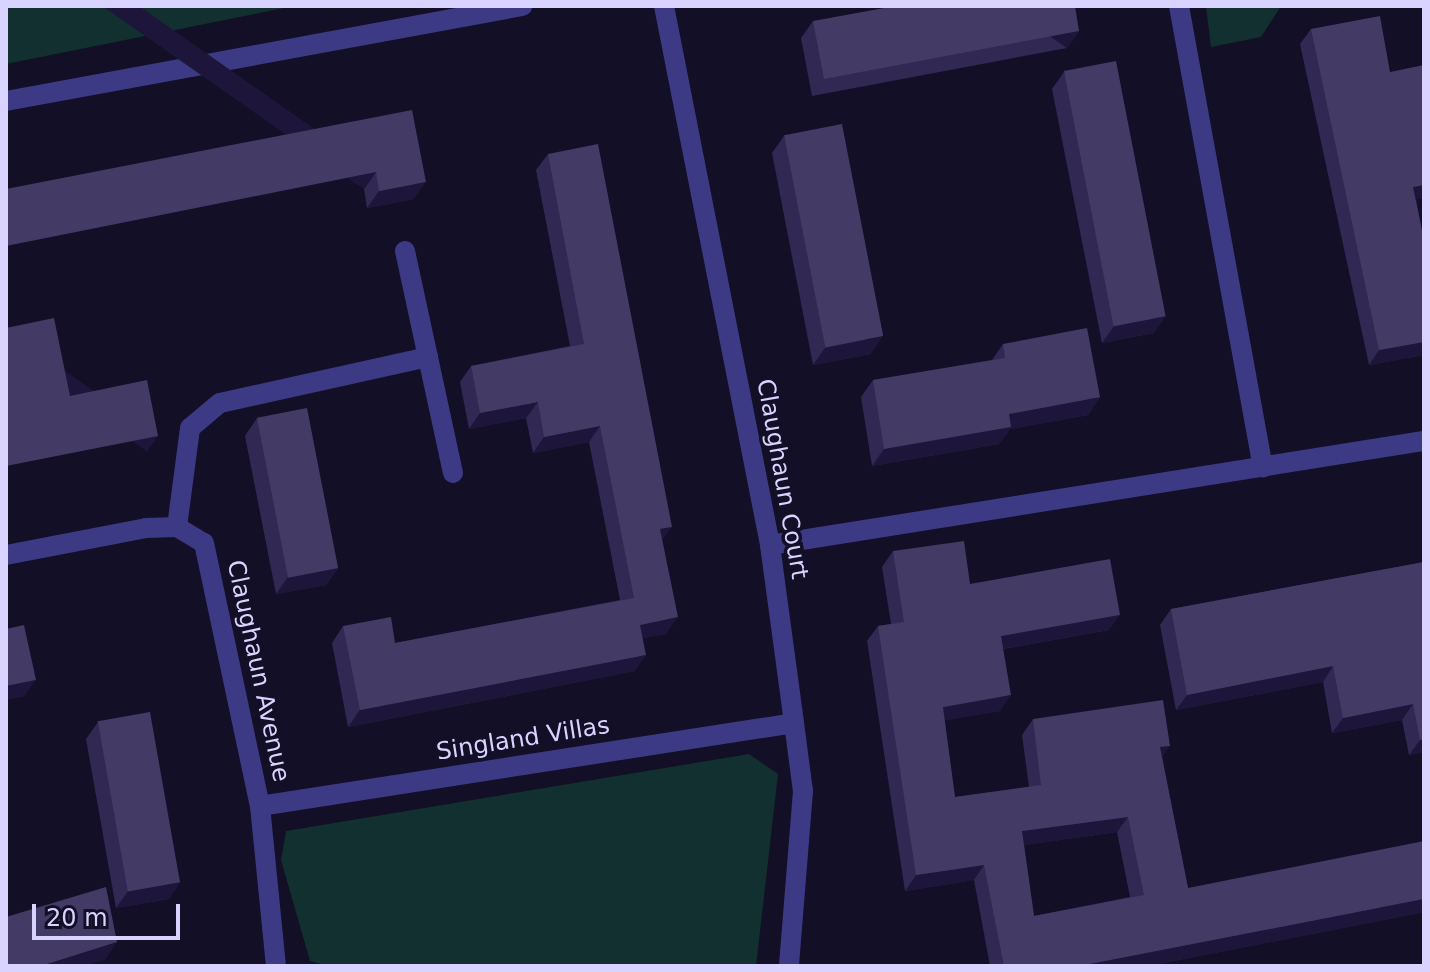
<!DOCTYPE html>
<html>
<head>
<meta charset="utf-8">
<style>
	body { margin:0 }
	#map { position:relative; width:1430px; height:972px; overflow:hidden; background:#130f26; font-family:"DejaVu Sans",sans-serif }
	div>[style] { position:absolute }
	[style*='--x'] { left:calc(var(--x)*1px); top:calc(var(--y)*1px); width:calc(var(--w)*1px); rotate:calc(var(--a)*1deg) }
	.green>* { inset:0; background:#12302f }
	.lane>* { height:20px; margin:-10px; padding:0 10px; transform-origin:10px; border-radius:10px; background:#3d3a85 }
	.street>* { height:20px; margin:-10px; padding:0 10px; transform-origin:10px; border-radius:10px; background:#3d3a85 }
	.wall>* { inset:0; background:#312854 }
	.shaded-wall>* { inset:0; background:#1d163a; transform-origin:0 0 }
	.building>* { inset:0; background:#433a66; transform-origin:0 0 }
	span { translate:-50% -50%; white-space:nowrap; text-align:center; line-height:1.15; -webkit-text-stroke:7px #130f26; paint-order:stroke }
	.street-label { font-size:24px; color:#d9d4ff }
	.frame { position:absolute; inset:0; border:8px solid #d9d4ff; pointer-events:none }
	.scale { position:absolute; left:32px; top:904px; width:148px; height:36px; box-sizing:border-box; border:4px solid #d9d4ff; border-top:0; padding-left:10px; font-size:24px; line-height:28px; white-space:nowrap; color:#d9d4ff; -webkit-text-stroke:6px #130f26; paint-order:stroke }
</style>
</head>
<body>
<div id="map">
	<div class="green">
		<div style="clip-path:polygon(6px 6px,294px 6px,6px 64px)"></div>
		<div style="clip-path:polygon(1206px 6px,1281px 6px,1261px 37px,1211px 47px)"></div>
		<div style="clip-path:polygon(749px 754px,778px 774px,756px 966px,328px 966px,310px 961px,281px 860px,286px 831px)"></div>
	</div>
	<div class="lane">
		<div style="--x:405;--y:251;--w:227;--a:77.8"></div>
		<div style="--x:177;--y:527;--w:100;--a:-82.5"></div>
		<div style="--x:190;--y:428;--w:39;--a:-40"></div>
		<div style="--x:220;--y:403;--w:213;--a:-12.5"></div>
	</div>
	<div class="street">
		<div style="--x:664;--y:6;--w:549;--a:78.87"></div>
		<div style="--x:770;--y:545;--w:180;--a:82.3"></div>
		<div style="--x:794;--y:723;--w:69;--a:82.5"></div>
		<div style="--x:803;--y:791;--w:176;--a:94.6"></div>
		<div style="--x:1179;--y:6;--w:469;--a:79.7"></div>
		<div style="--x:6;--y:101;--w:525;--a:-10.43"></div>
		<div style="--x:770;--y:545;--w:662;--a:-9.04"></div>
		<div style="--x:6;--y:555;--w:143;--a:-10.9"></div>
		<div style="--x:146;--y:528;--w:31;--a:-2"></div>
		<div style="--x:177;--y:527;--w:31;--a:31"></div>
		<div style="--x:204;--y:543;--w:269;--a:78"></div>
		<div style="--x:260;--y:806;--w:161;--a:84.3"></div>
		<div style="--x:260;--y:806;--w:540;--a:-8.83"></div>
	</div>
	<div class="wall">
		<div style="clip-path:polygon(813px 21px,1079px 31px,1067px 48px,812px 96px,801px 38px)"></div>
		<div style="clip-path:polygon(1311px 29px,1390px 72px,1424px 198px,1416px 199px,1424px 241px,1424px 355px,1369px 365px,1300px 44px)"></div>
		<div style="clip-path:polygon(1064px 72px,1154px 333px,1102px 343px,1052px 89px)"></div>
		<div style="clip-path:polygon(412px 110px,414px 199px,367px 208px,364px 189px)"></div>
		<div style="clip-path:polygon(784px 136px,871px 354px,813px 365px,772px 153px)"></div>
		<div style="clip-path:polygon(548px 154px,662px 540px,666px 634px,643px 638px,635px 671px,348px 727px,332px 643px,343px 626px,395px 643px,620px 600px,589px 442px,533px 453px,526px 418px,469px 429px,460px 382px,471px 366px,570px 346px,536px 170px)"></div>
		<div style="clip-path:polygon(1003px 344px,1100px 397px,1088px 415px,1010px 429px,999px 444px,872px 466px,861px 397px,873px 380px,992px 360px)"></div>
		<div style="clip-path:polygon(257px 418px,338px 568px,326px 585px,276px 594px,245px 436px)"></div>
		<div style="clip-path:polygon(evenodd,893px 551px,970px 584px,1109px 630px,1003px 649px,1000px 711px,944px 720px,955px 797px,1029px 787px,1022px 735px,1033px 719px,1162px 757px,1188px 888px,1424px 912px,1148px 966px,990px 966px,974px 880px,905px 891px,867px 641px,878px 626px,891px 624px,882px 567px,893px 551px,1117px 832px,1130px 897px,1034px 916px,1024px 845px,1117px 832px)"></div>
		<div style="clip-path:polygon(1424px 562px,1424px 752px,1409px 755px,1402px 720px,1332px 733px,1323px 682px,1176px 710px,1160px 625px,1171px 609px)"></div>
		<div style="clip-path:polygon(98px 722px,169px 899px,116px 908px,86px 739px)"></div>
	</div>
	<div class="shaded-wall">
		<div style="left:1079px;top:31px;width:21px;height:259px;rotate:125deg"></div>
		<div style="left:376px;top:172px;width:21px;height:377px;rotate:125deg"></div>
		<div style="clip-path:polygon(426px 182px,414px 199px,367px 208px,379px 191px)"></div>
		<div style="clip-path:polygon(1424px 185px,1424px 198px,1403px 202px,1413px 187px)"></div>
		<div style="clip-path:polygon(1166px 316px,1154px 333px,1102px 343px,1114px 326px)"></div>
		<div style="clip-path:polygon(883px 336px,871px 354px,813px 365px,825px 348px)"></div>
		<div style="clip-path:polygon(1424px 342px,1424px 355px,1369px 365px,1379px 350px)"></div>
		<div style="clip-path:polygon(1100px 397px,1088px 415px,1010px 429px,999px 444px,872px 466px,884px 449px,1009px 414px)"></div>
		<div style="clip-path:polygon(538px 402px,526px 418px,469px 429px,480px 413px)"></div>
		<div style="clip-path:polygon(600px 426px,589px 442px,533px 453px,544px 437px)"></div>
		<div style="left:158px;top:436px;width:19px;height:155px;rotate:125deg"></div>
		<div style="clip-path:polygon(672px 527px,660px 543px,660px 529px)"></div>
		<div style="clip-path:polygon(338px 568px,326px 585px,276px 594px,288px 577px)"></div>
		<div style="clip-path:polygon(1120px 615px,1109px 630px,990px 651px,1001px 636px)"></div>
		<div style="clip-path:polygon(678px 617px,666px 634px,628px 641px,640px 625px)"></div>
		<div style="clip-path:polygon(646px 655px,635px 671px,348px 727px,360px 710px)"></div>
		<div style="clip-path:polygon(1333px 666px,1323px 682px,1176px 710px,1187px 695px)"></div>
		<div style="clip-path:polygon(36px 680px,24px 697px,6px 700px,6px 686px)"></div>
		<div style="clip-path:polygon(1011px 695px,1000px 711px,932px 723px,943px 707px)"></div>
		<div style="clip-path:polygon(1413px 704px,1402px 720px,1332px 733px,1343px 718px)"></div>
		<div style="clip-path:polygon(1424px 739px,1424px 752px,1409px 755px,1420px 740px)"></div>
		<div style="clip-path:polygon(1170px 746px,1159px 762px,1160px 747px)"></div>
		<div style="clip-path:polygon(1128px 817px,1117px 832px,1011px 847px,1022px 831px)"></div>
		<div style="clip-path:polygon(984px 865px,974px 880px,905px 891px,916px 875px)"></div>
		<div style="clip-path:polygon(181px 882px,169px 899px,116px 908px,128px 891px)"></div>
		<div style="clip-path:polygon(1424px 899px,1424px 912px,1148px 966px,1079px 966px)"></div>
		<div style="clip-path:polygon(117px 942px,105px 960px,84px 966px,41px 966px)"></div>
	</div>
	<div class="building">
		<div style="clip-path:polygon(895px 6px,1075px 6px,1079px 31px,824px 79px,813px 21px)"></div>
		<div style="clip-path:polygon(1380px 16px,1390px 72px,1424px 65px,1424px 185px,1413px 187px,1424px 241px,1424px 342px,1379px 350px,1311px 29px)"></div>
		<div style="left:1116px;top:61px;width:260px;height:53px;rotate:79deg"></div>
		<div style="clip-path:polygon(412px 110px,426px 182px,379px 191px,376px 172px,6px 246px,6px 189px)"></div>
		<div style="left:842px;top:124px;width:216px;height:59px;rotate:79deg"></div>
		<div style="clip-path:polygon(598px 144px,672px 527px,660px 529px,678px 617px,640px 625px,646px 655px,360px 710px,343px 626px,391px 617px,395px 643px,634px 598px,600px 426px,544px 437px,538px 402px,480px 413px,471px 366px,584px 344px,548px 154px)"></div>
		<div style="clip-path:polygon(54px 318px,70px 396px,147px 380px,158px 436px,6px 466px,6px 328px)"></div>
		<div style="clip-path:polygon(1087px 328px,1100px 397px,1009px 414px,1011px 427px,884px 449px,873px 380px,1005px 358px,1003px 344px)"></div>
		<div style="left:307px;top:408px;width:163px;height:51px;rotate:79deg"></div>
		<div style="clip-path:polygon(evenodd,964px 541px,970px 584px,1110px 559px,1120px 615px,1001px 636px,1011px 695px,943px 707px,955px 797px,1041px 785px,1033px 719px,1163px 700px,1170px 746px,1160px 747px,1188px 888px,1424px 841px,1424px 899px,1079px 966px,1004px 966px,984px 865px,916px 875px,878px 626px,904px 622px,893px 551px,964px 541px,1128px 817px,1144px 895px,1034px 916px,1022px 831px,1128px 817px)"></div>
		<div style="clip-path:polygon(1424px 562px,1424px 739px,1420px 740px,1413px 704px,1343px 718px,1333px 666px,1187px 695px,1171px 609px)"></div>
		<div style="clip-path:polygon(24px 625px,36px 680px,6px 686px,6px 629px)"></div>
		<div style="left:150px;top:712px;width:173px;height:53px;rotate:80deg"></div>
		<div style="clip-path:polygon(106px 887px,117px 942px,41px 966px,6px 966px,6px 917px)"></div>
	</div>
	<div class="street-label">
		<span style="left:782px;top:479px;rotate:80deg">Claughaun Court</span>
		<span style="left:258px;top:671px;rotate:78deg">Claughaun Avenue</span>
		<span style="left:523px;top:739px;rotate:-9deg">Singland Villas</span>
	</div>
	<div class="frame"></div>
	<div class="scale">20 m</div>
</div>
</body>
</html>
